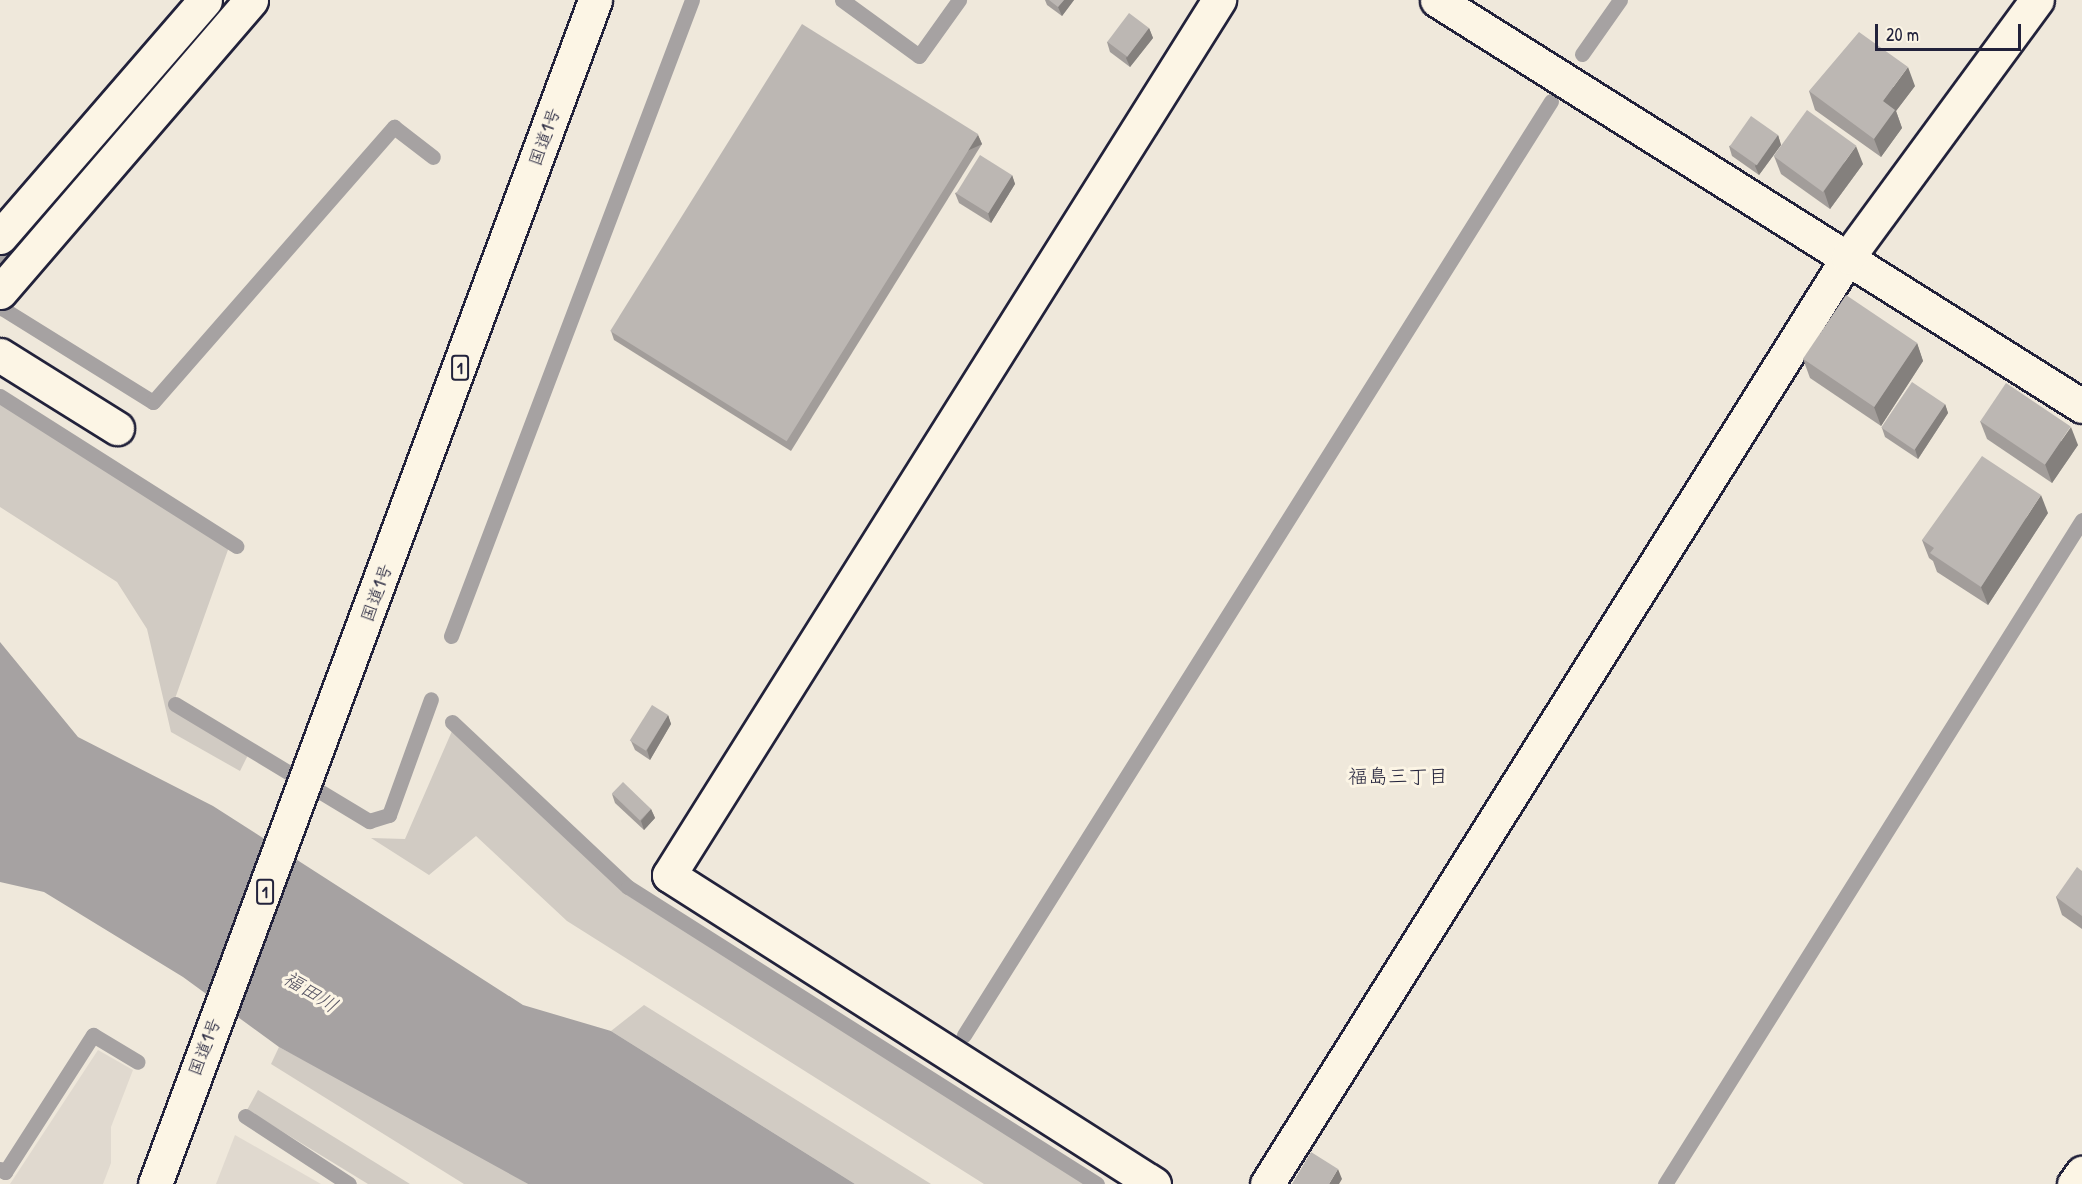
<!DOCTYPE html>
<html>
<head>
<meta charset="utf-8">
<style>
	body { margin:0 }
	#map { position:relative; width:2082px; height:1184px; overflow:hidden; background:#efe8db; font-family:"Patrick Hand","Klee One",sans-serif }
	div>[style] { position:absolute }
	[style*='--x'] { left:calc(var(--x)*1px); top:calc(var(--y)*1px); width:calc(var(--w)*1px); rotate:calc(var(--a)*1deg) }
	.built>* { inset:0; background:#e0d9cf }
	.green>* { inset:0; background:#d1cbc3 }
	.water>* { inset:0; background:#a6a2a2 }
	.stream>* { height:15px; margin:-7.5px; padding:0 7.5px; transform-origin:7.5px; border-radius:7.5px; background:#a6a2a2 }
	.roads { filter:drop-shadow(2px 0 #22223b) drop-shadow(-2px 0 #22223b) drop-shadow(0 2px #22223b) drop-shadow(0 -2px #22223b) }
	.street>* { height:33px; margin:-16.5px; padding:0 16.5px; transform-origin:16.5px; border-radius:16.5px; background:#fcf5e5 }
	.highway>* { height:33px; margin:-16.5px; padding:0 16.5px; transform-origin:16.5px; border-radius:16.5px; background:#fcf5e5 }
	.wall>* { inset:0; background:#a29d9a }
	.shaded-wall>* { inset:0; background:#84807d; transform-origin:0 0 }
	.building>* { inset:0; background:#bcb7b3; transform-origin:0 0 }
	span { translate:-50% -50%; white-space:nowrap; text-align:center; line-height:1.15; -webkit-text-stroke:6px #fcf5e5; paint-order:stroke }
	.shield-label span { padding:2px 4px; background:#fcf5e5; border:2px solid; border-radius:4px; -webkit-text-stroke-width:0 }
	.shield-label { font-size:16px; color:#22223b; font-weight:700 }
	.street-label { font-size:18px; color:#22223b }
	.neighbourhood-label { font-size:20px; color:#22223b }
	.water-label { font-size:20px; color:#575564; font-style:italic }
	.scale { position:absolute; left:1875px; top:24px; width:146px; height:27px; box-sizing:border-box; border:3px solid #22223b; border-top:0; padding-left:8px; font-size:18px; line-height:21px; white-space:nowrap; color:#22223b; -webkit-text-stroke:4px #fcf5e5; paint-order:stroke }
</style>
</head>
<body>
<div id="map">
	<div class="built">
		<div style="clip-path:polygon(98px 1050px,133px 1070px,111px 1127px,111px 1163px,103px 1184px,10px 1184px)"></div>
		<div style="clip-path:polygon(235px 1135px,321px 1184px,216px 1184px)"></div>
	</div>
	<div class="green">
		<div style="clip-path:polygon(0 404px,229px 547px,172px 707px,248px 755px,240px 771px,171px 732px,147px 629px,117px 582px,0 507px)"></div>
		<div style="clip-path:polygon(452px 731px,624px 893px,1090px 1184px,984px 1184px,567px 921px,476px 836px,429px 875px,371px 838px,405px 839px)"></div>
		<div style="clip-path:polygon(644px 1005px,931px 1184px,855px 1184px,611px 1031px)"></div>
		<div style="clip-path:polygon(279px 1047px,445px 1134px,528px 1184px,464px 1184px,271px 1064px)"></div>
		<div style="clip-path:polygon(258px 1090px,410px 1184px,368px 1184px,247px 1110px)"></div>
	</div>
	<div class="water">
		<div style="clip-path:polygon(0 642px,78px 737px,213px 806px,523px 1005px,611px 1031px,855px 1184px,528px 1184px,279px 1047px,183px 977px,44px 892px,0 882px)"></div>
	</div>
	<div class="stream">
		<div style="--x:842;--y:0;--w:95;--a:36"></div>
		<div style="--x:919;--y:56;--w:69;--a:-54.5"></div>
		<div style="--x:1582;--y:54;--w:66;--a:-54.9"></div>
		<div style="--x:0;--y:257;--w:26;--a:-50"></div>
		<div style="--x:5;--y:310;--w:174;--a:31.9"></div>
		<div style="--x:153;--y:402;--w:366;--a:-48.8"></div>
		<div style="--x:394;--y:127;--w:49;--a:37.6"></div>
		<div style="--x:0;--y:396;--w:280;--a:32.4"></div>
		<div style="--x:451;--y:636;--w:680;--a:-69.25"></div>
		<div style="--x:175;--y:704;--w:227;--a:31.1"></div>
		<div style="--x:369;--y:821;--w:21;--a:-17"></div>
		<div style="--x:389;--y:815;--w:123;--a:-70.1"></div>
		<div style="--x:452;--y:722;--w:241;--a:43.2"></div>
		<div style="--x:628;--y:887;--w:555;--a:32.34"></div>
		<div style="--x:964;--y:1035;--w:1103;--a:-57.85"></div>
		<div style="--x:245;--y:1116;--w:124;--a:33.2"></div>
		<div style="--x:0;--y:1169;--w:6;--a:31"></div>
		<div style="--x:5;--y:1172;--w:163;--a:-57.3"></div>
		<div style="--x:93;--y:1035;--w:52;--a:31"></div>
		<div style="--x:1665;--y:1184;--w:784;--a:-57.87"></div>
	</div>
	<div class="roads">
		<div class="street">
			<div style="--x:1437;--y:0;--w:762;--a:32.19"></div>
			<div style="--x:0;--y:237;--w:313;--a:-49.1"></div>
			<div style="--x:0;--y:292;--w:385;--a:-49.3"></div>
			<div style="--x:0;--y:355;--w:138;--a:32"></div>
			<div style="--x:1154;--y:1184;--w:575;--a:-147.5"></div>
			<div style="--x:669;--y:875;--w:1034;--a:-57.85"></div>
			<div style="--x:1267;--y:1184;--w:1094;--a:-57.92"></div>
			<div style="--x:1848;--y:257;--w:319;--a:-53.7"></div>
			<div style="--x:2074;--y:1184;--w:14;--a:-54"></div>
		</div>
		<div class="highway">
			<div style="--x:155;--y:1184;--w:1263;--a:-69.61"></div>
		</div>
	</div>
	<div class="wall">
		<div style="clip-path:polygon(1045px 0,1074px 0,1062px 16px,1047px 5px)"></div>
		<div style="clip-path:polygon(1149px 28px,1153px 38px,1130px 67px,1110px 52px,1107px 42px)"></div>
		<div style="clip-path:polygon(1915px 86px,1896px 111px,1902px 128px,1881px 157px,1815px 110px,1809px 91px)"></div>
		<div style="clip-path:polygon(978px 135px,982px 144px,791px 451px,614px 340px,611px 331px)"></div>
		<div style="clip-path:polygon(1778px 135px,1781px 145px,1759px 175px,1732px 156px,1729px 146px)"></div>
		<div style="clip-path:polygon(1774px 156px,1863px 164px,1830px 209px,1781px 174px)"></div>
		<div style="clip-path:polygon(1012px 175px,1015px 184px,991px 223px,959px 203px,955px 193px)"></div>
		<div style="clip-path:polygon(1917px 343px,1923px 361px,1881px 426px,1810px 378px,1803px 359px)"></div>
		<div style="clip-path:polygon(1945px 404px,1948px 413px,1918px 459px,1885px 437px,1882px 428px)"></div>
		<div style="clip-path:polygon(1980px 421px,2078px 445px,2052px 483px,1987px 439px)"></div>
		<div style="clip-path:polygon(2048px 513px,1988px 605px,1937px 572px,1933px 561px,1929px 558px,1922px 540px)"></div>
		<div style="clip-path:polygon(668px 715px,671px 724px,650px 760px,635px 750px,631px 741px)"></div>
		<div style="clip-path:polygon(612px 794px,651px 809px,655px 818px,644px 830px,615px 803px)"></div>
		<div style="clip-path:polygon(2082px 871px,2082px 929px,2062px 915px,2056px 897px)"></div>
	</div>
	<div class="shaded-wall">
		<div style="clip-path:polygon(1064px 0,1074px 0,1062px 16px,1058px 7px)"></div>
		<div style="clip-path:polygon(1149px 28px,1153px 38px,1130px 67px,1126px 58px)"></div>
		<div style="clip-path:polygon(1908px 67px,1915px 86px,1896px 111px,1902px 128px,1881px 157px,1874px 139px,1883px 101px)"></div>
		<div style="left:978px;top:135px;width:10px;height:361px;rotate:66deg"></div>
		<div style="clip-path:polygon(1778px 135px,1781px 145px,1759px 175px,1755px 166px)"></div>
		<div style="clip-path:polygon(1856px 146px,1863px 164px,1830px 209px,1824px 191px)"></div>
		<div style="clip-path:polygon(1012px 175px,1015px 184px,991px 223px,988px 213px)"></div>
		<div style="clip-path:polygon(1917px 343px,1923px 361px,1881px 426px,1874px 407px)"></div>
		<div style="clip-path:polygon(1945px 404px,1948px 413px,1918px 459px,1915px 449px)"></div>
		<div style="clip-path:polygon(2071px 427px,2078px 445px,2052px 483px,2045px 464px)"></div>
		<div style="clip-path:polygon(2041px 495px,2048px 513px,1988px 605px,1981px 587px)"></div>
		<div style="clip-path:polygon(668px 715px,671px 724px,650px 760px,647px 750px)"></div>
		<div style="clip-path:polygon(651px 809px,655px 818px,644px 830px,641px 821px)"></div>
		<div style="clip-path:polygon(1338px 1169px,1342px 1179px,1339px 1184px,1329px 1184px)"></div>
	</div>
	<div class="building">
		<div style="clip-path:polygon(1049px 0,1064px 0,1058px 7px)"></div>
		<div style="left:1129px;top:13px;width:25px;height:36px;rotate:37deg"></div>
		<div style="left:802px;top:24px;width:208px;height:362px;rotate:32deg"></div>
		<div style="clip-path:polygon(1859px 32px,1908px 67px,1883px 101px,1895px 110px,1874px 139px,1809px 91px)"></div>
		<div style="left:1807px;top:110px;width:61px;height:57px;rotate:36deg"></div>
		<div style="left:1751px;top:116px;width:33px;height:37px;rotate:35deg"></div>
		<div style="left:980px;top:155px;width:38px;height:45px;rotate:32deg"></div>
		<div style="left:1846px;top:295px;width:86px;height:77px;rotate:34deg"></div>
		<div style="left:1912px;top:382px;width:40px;height:55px;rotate:34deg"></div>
		<div style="left:2006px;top:383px;width:78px;height:46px;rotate:34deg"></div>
		<div style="clip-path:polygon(1982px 456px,2041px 495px,1981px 587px,1930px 553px,1934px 548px,1922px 540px)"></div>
		<div style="left:652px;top:705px;width:19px;height:42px;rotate:32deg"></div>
		<div style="left:623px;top:782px;width:39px;height:16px;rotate:44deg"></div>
		<div style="clip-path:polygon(2077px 867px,2082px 871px,2082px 916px,2056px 897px)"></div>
		<div style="clip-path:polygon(1311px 1152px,1338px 1169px,1329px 1184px,1292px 1184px)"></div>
	</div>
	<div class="shield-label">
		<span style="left:460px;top:368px">1</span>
		<span style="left:265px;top:892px">1</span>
	</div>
	<div class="street-label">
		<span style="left:545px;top:137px;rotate:-70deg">国道1号</span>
		<span style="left:377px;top:593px;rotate:-70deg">国道1号</span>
		<span style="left:205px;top:1047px;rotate:-69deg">国道1号</span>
	</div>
	<div class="neighbourhood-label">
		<span style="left:1398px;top:775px">福島三丁目</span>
	</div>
	<div class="water-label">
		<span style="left:311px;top:991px;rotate:32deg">福田川</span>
	</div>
	<div class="scale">20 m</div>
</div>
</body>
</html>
